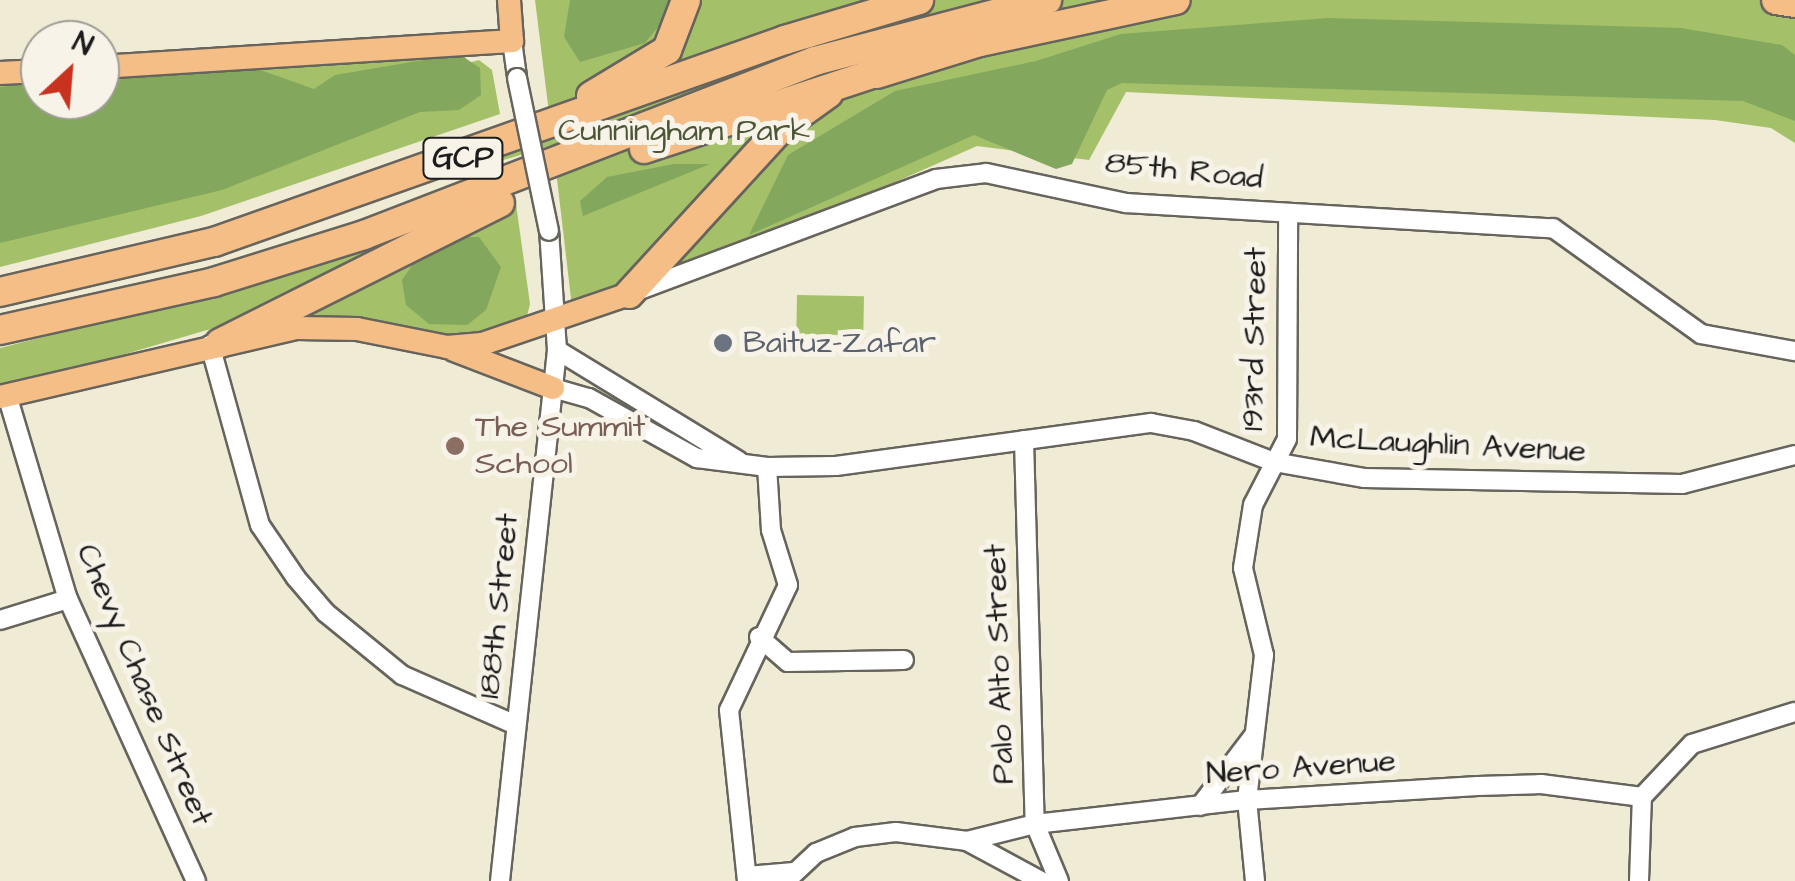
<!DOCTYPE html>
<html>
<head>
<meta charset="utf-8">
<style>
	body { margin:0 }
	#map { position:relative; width:1795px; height:881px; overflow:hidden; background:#f0ebd4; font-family:"Architects Daughter",sans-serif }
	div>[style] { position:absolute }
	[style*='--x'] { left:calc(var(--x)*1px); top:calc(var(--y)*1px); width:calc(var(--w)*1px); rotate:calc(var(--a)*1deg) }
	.green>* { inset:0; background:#a4c169; transform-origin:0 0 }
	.forest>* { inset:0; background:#83a75d }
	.roads { filter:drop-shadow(2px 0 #66645c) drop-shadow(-2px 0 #66645c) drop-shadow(0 2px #66645c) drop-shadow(0 -2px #66645c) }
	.minor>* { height:18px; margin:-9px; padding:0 9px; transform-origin:9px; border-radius:9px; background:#fff }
	.major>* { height:22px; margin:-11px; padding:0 11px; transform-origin:11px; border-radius:11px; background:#f6be87 }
	.highway>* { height:28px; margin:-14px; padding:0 14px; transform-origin:14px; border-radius:14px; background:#f6be87 }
	.bridges { filter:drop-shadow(2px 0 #66645c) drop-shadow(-2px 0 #66645c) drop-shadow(0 2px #66645c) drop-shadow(0 -2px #66645c) }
	.minor-bridge>* { height:18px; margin:-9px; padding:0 9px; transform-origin:9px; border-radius:9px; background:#fff }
	.dots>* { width:28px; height:28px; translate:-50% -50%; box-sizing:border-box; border:5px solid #f7f3e8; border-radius:50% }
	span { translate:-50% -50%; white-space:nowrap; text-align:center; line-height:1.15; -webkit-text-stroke:10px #f7f3e8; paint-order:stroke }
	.shield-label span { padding:2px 8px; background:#f7f3e8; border:2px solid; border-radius:8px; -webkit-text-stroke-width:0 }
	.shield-label { font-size:30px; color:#1c1c1c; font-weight:700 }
	.park-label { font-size:32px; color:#4c5637 }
	.street-label { font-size:32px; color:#1c1c1c }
	.worship-label { font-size:32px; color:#5b616d }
	.left { translate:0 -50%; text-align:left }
	.education-label { font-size:32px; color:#785e54 }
	.north { position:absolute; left:20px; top:20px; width:100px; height:100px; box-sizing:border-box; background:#f7f3e8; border:2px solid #9f9d96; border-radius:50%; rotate:26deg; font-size:28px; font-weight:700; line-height:40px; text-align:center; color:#1c1c1c }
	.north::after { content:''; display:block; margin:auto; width:35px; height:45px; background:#c8321e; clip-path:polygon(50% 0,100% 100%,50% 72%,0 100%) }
</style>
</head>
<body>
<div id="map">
	<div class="green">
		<div style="clip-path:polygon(535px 0,1795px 0,1795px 143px,1771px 128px,1715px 120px,1126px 92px,1089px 160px,977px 146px,574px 324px,553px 145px,451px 176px,552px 137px)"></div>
		<div style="clip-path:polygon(463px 53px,468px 63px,479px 60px,492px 70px,500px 114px,201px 216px,0 267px,0 82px,40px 77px,40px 100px,100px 100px,100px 74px)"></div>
		<div style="clip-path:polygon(516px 204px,530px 304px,526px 320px,452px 340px,418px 329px,305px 321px,299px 312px)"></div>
		<div style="clip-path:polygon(476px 205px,241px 320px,0 391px,0 348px,248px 285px)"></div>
		<div style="left:797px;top:295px;width:67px;height:39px;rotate:1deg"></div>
	</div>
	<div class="forest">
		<div style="clip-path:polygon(570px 0,670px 0,668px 15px,645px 43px,580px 62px,564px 37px)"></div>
		<div style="clip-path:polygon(1328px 18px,1681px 28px,1782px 45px,1795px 55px,1795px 121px,1743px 101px,1122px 83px,1107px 90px,1072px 164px,1056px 169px,974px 135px,749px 235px,788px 155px,895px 91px,1036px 61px,1121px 34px)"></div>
		<div style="clip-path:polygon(459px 54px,480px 68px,481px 95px,459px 110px,420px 112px,222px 190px,0 243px,0 87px,40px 82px,40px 100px,100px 100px,100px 76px,252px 67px,314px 89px,335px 75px)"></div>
		<div style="clip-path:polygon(674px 164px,710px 164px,583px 216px,580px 201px,607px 177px)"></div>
		<div style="clip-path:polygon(452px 237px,479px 237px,501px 267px,486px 310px,467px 325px,429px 324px,406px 305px,402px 280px,420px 254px)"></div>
	</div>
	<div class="roads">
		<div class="minor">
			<div style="--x:512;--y:41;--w:37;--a:82"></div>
			<div style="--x:634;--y:292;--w:322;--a:-20.5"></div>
			<div style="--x:936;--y:179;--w:50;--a:-6.8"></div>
			<div style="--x:986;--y:173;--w:143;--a:12.1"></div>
			<div style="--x:1126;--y:203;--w:428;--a:3.4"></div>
			<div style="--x:1553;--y:228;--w:182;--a:35.6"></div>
			<div style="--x:1701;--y:334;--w:96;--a:10.3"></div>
			<div style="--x:210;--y:345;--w:187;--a:74.5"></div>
			<div style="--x:260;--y:525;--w:64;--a:55.8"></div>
			<div style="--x:296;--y:578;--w:46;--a:49.4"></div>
			<div style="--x:326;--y:613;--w:98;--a:39.2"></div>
			<div style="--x:402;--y:675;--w:124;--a:23.7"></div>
			<div style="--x:557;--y:350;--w:213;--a:31.4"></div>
			<div style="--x:553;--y:388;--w:37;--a:16"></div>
			<div style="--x:589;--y:398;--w:124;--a:29.1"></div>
			<div style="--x:697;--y:458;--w:71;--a:7.3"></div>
			<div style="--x:767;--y:467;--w:69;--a:-0.8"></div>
			<div style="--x:836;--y:466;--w:318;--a:-7.8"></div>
			<div style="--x:1151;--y:423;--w:44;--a:10.5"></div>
			<div style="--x:1194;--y:431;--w:86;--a:21.2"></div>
			<div style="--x:1274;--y:462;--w:91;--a:10.1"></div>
			<div style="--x:1364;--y:478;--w:318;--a:1.1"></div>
			<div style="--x:1682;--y:484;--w:117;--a:-14.4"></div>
			<div style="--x:7;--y:395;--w:213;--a:73.4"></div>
			<div style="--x:68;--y:599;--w:310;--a:65.6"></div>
			<div style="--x:1024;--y:440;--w:384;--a:88.4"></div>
			<div style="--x:1035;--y:824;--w:62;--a:67.2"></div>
			<div style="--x:0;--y:620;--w:71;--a:-17.2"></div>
			<div style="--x:759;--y:637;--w:38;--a:41"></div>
			<div style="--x:788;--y:662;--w:116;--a:-1"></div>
			<div style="--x:1200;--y:806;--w:89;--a:-52.7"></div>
			<div style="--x:967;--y:841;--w:84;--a:28.4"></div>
			<div style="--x:747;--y:876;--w:47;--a:-4.9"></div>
			<div style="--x:500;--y:881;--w:534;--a:-83.87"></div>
			<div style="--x:557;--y:350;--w:119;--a:-93.8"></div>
			<div style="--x:747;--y:881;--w:172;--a:-96"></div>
			<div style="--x:729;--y:710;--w:138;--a:-64.7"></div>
			<div style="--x:788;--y:585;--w:58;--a:-107.2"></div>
			<div style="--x:771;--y:530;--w:63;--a:-93.6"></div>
			<div style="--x:786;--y:881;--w:41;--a:-43"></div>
			<div style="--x:816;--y:853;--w:42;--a:-22.3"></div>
			<div style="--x:855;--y:837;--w:41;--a:-7"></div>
			<div style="--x:896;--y:832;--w:72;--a:7.2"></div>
			<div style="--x:967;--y:841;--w:70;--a:-14"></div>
			<div style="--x:1035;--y:824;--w:213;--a:-6.5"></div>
			<div style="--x:1247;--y:800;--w:231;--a:-3.5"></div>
			<div style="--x:1478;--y:786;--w:63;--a:-1.8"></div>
			<div style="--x:1541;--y:784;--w:102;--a:7.3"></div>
			<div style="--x:1255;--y:881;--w:81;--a:-95.6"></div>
			<div style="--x:1247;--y:800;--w:146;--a:-83.3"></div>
			<div style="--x:1264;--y:655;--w:89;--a:-103.6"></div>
			<div style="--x:1243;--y:568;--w:64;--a:-81"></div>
			<div style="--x:1253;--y:505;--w:74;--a:-62.7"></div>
			<div style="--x:1287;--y:439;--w:224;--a:-89.7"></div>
			<div style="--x:1639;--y:881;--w:84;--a:-88"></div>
			<div style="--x:1642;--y:797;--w:73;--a:-46.7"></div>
			<div style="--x:1692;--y:744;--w:108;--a:-17.3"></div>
		</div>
		<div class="major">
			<div style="--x:100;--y:67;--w:413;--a:-3.6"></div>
			<div style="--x:512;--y:41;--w:41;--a:-94.2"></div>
			<div style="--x:0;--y:73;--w:40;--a:-2.9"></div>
			<div style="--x:454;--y:350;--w:106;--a:21"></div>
			<div style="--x:0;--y:397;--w:305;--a:-13.1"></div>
			<div style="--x:297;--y:328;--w:60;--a:1"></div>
			<div style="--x:357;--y:329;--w:92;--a:11.3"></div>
			<div style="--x:447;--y:347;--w:35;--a:-5"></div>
			<div style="--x:482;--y:344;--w:155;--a:-18.8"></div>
		</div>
		<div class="highway">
			<div style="--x:1776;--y:0;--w:19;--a:9"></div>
			<div style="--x:877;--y:74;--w:108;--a:-17.3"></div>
			<div style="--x:980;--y:42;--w:200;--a:-12.1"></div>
			<div style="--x:591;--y:96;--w:89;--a:-31.2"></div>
			<div style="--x:667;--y:50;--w:53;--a:-69.2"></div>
			<div style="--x:644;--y:149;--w:262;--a:-18.2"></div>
			<div style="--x:0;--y:292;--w:220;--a:-13.2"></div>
			<div style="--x:214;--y:242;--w:606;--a:-19.48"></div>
			<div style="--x:785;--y:40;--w:140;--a:-16.6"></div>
			<div style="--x:629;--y:294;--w:226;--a:-47.5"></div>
			<div style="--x:782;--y:127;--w:57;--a:-35.7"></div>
			<div style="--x:0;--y:330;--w:219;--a:-12.6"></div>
			<div style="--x:214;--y:282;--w:157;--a:-17.4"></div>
			<div style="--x:364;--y:235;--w:483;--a:-21.1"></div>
			<div style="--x:815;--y:61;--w:240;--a:-14.7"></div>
			<div style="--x:220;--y:343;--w:313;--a:-26.6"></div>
		</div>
	</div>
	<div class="bridges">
		<div class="minor-bridge">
			<div style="--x:517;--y:78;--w:156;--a:78.2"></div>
		</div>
	</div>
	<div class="dots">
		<div style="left:723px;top:343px;background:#6b7280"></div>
		<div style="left:455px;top:446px;background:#8d6e63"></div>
	</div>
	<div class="shield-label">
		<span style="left:463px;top:158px">GCP</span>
	</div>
	<div class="park-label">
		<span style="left:684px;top:131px">Cunningham Park</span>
	</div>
	<div class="street-label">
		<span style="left:1184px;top:171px;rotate:6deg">85th Road</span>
		<span style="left:1255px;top:339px;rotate:-89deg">193rd Street</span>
		<span style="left:1448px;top:445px;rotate:3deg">McLaughlin Avenue</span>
		<span style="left:499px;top:606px;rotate:-84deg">188th Street</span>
		<span style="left:1000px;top:664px;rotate:-92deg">Palo Alto Street</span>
		<span style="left:144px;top:685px;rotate:67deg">Chevy Chase Street</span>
		<span style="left:1301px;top:768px;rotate:-4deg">Nero Avenue</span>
	</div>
	<div class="worship-label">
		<span class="left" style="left:743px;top:343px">Baituz-Zafar</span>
	</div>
	<div class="education-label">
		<span class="left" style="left:475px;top:446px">The Summit<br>School</span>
	</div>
	<div class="north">N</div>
</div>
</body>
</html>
